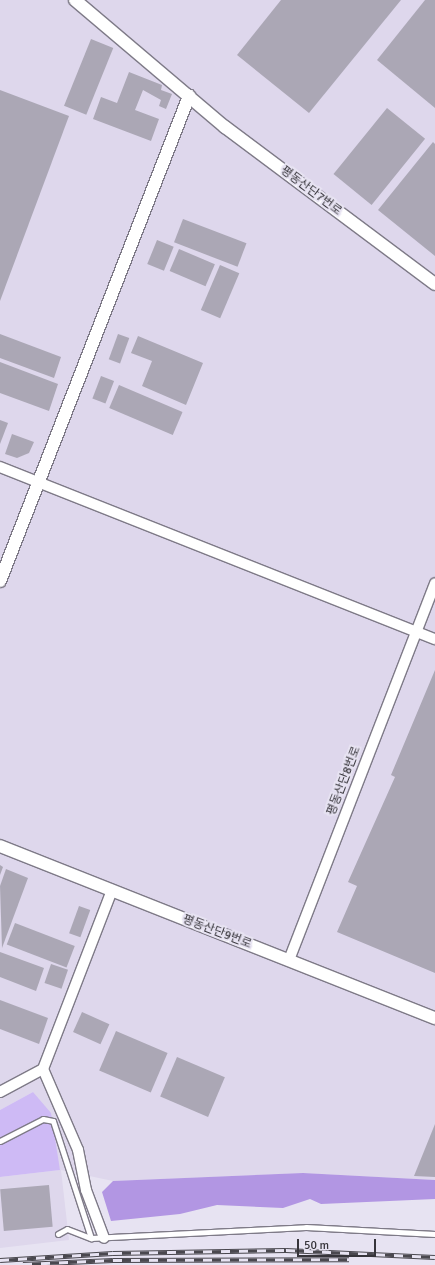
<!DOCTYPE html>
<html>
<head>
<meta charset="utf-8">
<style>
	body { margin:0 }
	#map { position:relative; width:435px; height:1265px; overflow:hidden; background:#e7e3f2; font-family:Signika,"Noto Sans KR",sans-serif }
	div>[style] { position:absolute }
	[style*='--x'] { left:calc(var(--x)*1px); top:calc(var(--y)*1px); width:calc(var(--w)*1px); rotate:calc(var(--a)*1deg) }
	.built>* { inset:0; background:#ded7ec }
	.green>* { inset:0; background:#cebaf5 }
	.forest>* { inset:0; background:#b296e3 }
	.building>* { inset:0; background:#aba7b5; transform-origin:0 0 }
	.roads { filter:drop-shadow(1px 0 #7e7a87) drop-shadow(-1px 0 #7e7a87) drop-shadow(0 1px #7e7a87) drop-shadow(0 -1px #7e7a87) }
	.service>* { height:5px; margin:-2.5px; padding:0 2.5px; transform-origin:2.5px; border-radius:2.5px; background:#fff }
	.minor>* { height:10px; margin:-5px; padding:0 5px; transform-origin:5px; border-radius:5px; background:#fff }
	.tertiary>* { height:12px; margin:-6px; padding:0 6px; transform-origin:6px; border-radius:6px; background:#fff }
	.rail>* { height:4.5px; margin-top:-2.25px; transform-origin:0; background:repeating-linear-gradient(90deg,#e7e3f2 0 9px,#4a484f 0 18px); box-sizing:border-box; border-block:1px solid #4a484f }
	span { translate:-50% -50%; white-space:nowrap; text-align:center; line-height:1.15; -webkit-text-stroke:4px #e7e3f2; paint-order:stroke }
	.street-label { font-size:12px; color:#36343a }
	.scale { position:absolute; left:297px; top:1239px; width:79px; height:18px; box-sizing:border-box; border:2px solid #36343a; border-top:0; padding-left:5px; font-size:12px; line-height:14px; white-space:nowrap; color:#36343a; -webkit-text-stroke:3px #e7e3f2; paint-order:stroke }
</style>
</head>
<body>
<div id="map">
	<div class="built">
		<div style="clip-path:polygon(0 0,435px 0,435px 1180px,303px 1173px,113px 1181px,61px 1170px,69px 1240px,0 1248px,0 1177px,60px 1170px,33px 1092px,0 1110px)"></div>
	</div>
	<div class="green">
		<div style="clip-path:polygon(33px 1092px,51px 1113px,60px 1170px,0 1177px,0 1110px)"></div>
	</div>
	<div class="forest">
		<div style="clip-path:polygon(303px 1173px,435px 1180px,435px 1199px,321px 1204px,310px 1199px,283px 1208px,217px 1205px,180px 1214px,111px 1221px,102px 1192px,113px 1181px)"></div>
	</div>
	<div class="building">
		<div style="clip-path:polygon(281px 0,401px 0,309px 113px,237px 55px)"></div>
		<div style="clip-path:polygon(425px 0,435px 0,435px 108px,377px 60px)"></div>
		<div style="left:91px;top:39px;width:24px;height:72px;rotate:22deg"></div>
		<div style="clip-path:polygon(129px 72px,162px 85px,161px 90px,172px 94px,166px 109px,159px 106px,161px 100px,143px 90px,135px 110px,159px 119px,151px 141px,93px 119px,101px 97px,117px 103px)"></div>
		<div style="clip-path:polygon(0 90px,69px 116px,0 301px)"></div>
		<div style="left:387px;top:108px;width:49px;height:85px;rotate:39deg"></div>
		<div style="clip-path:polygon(433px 142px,435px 144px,435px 256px,378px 210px)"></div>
		<div style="left:183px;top:219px;width:68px;height:25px;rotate:21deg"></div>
		<div style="left:157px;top:240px;width:18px;height:26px;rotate:22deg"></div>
		<div style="left:179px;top:249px;width:39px;height:24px;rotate:23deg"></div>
		<div style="left:220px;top:265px;width:21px;height:49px;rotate:23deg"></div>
		<div style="clip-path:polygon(0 334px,61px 357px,54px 378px,0 358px)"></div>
		<div style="left:118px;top:334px;width:12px;height:27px;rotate:20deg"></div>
		<div style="clip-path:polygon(138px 336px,203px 363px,186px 405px,142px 386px,152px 361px,131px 353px)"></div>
		<div style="clip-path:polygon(0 362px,58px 384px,49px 411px,0 393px)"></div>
		<div style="left:101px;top:376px;width:14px;height:24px;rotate:21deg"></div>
		<div style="left:119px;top:385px;width:69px;height:25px;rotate:23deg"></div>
		<div style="clip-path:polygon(0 420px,8px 423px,0 444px)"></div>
		<div style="clip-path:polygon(12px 434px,34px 442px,29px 453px,17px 458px,5px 454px)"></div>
		<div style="clip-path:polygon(435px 670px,435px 973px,337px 932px,357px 886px,348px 882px,395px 777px,391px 775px)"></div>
		<div style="clip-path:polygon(0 865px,3px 867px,0 875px)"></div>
		<div style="clip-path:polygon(6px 869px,28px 878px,2px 948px,0 886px)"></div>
		<div style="left:79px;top:906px;width:12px;height:29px;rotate:20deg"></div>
		<div style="left:15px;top:923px;width:64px;height:23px;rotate:21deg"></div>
		<div style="clip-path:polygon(0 952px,44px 968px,36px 991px,0 977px)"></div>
		<div style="left:51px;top:964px;width:18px;height:20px;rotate:19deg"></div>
		<div style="clip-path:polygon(0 1000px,48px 1018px,39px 1044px,0 1029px)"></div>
		<div style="left:82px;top:1012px;width:30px;height:22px;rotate:24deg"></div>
		<div style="left:116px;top:1031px;width:56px;height:43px;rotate:23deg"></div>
		<div style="left:177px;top:1057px;width:52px;height:43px;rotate:23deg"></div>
		<div style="clip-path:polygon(435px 1124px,435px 1177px,414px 1176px)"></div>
		<div style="left:49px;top:1185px;width:42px;height:49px;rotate:85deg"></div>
	</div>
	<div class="roads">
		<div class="service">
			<div style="--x:0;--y:1141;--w:48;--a:-27.1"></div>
			<div style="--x:43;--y:1119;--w:10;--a:11"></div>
			<div style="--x:53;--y:1121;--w:123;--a:72"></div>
			<div style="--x:58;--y:1234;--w:10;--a:-29"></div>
			<div style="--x:67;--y:1229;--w:26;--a:21"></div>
			<div style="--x:91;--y:1238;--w:215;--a:-2.9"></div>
			<div style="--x:306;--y:1227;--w:129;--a:3.1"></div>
		</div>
		<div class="minor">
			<div style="--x:0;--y:467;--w:468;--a:21.6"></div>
			<div style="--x:289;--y:960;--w:404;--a:-68.8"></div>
			<div style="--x:43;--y:1069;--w:192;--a:-68.9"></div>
			<div style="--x:0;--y:1092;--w:49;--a:-28.1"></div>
			<div style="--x:43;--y:1069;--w:88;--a:66.6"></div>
			<div style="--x:78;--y:1150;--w:41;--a:78.7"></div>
			<div style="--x:86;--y:1190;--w:51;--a:69.4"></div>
		</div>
		<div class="tertiary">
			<div style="--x:75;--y:0;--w:197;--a:40.3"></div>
			<div style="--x:225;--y:127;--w:262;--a:36.8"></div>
			<div style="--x:0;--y:581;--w:521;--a:-68.71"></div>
			<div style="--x:0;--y:846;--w:468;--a:21.6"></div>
		</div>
	</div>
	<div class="rail">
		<div style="--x:0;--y:1260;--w:113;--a:-3.5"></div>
		<div style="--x:113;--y:1253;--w:173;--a:-1"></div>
		<div style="--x:286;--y:1250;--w:149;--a:2.7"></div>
		<div style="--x:23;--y:1264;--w:90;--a:-2.5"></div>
		<div style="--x:113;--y:1260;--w:236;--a:-0.2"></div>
	</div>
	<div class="street-label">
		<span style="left:311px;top:191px;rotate:37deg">평동산단7번로</span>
		<span style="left:344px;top:781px;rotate:-69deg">평동산단8번로</span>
		<span style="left:217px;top:932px;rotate:21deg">평동산단9번로</span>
	</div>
	<div class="scale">50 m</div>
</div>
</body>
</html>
